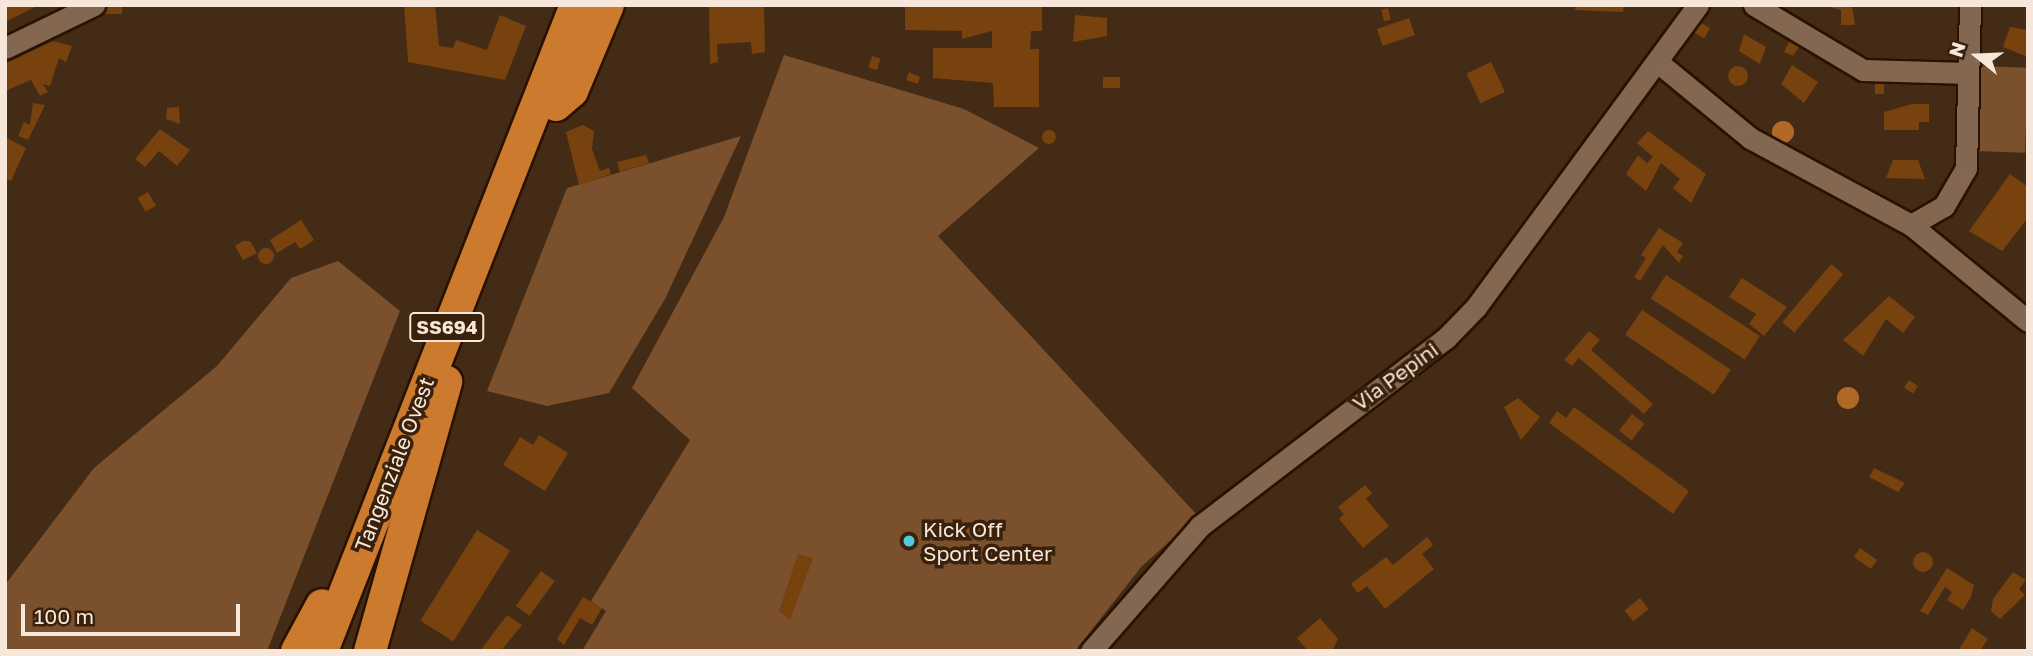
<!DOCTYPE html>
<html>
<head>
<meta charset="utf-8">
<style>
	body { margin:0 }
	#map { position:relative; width:2033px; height:656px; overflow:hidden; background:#442b16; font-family:"Golos Text",sans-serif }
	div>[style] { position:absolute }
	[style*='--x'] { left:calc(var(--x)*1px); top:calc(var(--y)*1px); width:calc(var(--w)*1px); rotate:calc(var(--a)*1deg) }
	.green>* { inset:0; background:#7b502c; transform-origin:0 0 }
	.water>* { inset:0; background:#b16928 }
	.round { border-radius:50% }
	.building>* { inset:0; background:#77420d; transform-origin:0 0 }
	.roads { filter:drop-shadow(2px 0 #291201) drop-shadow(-2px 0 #291201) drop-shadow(0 2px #291201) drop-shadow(0 -2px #291201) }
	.minor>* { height:21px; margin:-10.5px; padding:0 10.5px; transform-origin:10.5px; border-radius:10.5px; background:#846751 }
	.highway>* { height:32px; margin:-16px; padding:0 16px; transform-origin:16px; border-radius:16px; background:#cc7a2e }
	.dots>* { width:19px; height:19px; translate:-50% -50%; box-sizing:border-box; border:4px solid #39210c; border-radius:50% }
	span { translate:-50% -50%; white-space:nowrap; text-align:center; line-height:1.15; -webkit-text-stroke:7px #39210c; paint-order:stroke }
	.shield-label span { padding:2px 5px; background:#39210c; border:2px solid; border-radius:5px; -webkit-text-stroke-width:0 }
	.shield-label { font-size:19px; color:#f7e6da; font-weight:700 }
	.street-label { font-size:21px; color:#f7e6da }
	.poi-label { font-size:21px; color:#f7e6da }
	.left { translate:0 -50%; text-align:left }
	.frame { position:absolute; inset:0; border:7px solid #f7e6da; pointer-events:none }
	.north { position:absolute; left:1942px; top:21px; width:70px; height:70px; -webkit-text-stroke:5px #39210c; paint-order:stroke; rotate:288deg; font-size:19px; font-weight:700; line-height:28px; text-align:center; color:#f7e6da }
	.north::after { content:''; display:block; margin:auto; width:24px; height:32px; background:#f7e6da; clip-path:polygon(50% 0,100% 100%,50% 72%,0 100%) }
	.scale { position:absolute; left:21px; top:604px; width:219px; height:32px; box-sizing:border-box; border:4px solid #f7e6da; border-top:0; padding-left:9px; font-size:21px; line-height:24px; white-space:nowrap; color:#f7e6da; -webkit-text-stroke:5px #39210c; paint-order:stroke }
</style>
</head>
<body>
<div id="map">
	<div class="green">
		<div style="clip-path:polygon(784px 55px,964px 109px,1039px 148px,938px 236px,1198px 516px,1142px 566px,1075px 651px,582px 651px,606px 611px,591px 601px,690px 440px,632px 388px,724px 217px)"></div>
		<div style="left:1977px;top:66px;width:51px;height:85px;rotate:2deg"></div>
		<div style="clip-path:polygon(741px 136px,665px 299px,609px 393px,547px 406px,487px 391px,567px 188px)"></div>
		<div style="clip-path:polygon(338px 261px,400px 311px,267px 651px,5px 651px,5px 585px,94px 468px,217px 366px,291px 278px)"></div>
	</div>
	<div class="water">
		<div class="round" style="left:1772px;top:121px;width:22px;height:22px"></div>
		<div class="round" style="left:1837px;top:387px;width:22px;height:22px"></div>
	</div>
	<div class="building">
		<div style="clip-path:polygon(5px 5px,34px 5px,35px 7px,5px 22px)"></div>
		<div style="left:105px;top:5px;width:17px;height:9px"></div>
		<div style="clip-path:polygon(404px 5px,435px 5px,439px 46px,453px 48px,456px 40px,487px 50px,500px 15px,526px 26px,505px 80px,408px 62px)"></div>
		<div style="clip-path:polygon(709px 5px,764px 5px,765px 52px,752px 54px,751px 42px,717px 44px,718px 62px,710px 64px)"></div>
		<div style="clip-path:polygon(905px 5px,1042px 5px,1042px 31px,1031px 31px,1030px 49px,1039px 49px,1039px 107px,994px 107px,993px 83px,933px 78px,933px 48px,992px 48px,992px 31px,962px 39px,962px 31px,905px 30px)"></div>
		<div style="clip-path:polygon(1576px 5px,1624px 5px,1623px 12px,1575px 10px)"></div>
		<div style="clip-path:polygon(1823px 5px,1852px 5px,1855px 25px,1841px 25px,1841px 10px)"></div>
		<div style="left:1388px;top:8px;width:12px;height:7px;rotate:76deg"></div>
		<div style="clip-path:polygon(1075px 15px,1107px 18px,1107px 36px,1073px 42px)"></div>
		<div style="left:1409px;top:18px;width:18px;height:34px;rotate:71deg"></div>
		<div style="left:1698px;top:21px;width:14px;height:12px;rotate:30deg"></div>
		<div style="clip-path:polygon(2010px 27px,2028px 30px,2028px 57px,2003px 47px)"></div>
		<div style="clip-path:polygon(1744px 34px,1766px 47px,1760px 64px,1739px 51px)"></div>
		<div style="clip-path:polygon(1791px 38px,1801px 44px,1793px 56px,1784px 52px)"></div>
		<div style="clip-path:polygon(53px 41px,72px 46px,66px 62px,59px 58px,50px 86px,43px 84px,48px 92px,40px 96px,31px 80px,5px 91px,5px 64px)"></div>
		<div style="left:872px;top:56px;width:9px;height:12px;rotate:18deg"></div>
		<div style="left:1491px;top:62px;width:33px;height:27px;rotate:65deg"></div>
		<div style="clip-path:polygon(1792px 65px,1818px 82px,1804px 103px,1781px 84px)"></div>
		<div class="round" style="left:1728px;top:66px;width:20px;height:20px"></div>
		<div style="clip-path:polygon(909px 72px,920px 77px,918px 84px,906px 80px)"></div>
		<div style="left:1120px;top:77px;width:11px;height:17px;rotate:90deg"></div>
		<div style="left:1875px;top:82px;width:9px;height:12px"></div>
		<div style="clip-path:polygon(33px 103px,45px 105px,28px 140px,18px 136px,24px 122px,30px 125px)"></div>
		<div style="clip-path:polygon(1912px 104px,1929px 104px,1929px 122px,1919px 122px,1919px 130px,1884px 130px,1884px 112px)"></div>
		<div style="clip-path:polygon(179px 107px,180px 124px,166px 119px,167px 108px)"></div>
		<div style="clip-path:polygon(583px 125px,594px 131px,592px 149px,600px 171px,609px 168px,611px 174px,579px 185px,566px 132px)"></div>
		<div style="clip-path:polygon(160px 129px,190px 150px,177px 166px,159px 151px,145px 167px,135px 159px)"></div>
		<div class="round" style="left:1042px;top:130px;width:14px;height:14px"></div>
		<div style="clip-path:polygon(1648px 131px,1706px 174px,1691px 203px,1673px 188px,1680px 179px,1661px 163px,1646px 191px,1626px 174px,1638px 155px,1647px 163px,1653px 157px,1637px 143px)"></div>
		<div style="clip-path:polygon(5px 137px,26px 148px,11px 181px,5px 178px)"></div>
		<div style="clip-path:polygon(646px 155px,649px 163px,620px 172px,617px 162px)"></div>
		<div style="clip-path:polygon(1893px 160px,1918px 160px,1925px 179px,1886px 178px)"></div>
		<div style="clip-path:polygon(2010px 174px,2028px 187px,2028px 218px,2002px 251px,1969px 231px)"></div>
		<div style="left:148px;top:192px;width:16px;height:12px;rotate:60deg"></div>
		<div style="clip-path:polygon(301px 220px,314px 240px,300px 249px,295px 242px,277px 253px,270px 240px)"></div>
		<div style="clip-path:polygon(1659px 228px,1683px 243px,1677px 252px,1683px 256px,1679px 263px,1663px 245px,1640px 281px,1634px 277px,1646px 258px,1641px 255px)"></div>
		<div style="clip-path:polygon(243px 241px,250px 241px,257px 253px,243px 260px,235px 246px)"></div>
		<div class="round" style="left:258px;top:248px;width:16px;height:16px"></div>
		<div style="left:1831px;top:264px;width:16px;height:76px;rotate:40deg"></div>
		<div style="left:1666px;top:275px;width:112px;height:28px;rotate:33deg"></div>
		<div style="clip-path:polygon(1742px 278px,1787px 307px,1764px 336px,1749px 324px,1756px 314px,1729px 297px)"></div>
		<div style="clip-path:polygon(1889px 296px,1915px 317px,1903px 333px,1886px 319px,1863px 356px,1843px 340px)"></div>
		<div style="left:1642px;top:310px;width:107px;height:30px;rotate:34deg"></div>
		<div style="clip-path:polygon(1589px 331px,1600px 340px,1591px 350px,1653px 404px,1644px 414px,1579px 358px,1572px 366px,1564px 360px)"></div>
		<div style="left:1909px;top:380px;width:11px;height:9px;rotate:34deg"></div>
		<div style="clip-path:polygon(1518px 398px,1540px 417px,1521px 440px,1504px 407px)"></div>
		<div style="clip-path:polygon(1574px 407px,1689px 491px,1673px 514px,1549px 423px,1557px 411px,1566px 418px)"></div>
		<div style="left:1632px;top:414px;width:16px;height:21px;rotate:38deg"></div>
		<div style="clip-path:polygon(539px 435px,568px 453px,545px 491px,503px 465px,520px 437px,533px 445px)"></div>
		<div style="clip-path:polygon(1874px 468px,1905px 483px,1898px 492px,1869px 477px)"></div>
		<div style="clip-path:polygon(1365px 485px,1372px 493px,1366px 499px,1389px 526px,1363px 548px,1339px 519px,1344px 514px,1338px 507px)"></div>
		<div style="left:477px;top:530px;width:39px;height:107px;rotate:32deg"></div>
		<div style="clip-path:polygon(1427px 537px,1433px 545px,1422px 554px,1434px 569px,1385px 609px,1367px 586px,1358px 593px,1351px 584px,1386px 557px,1393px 565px)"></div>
		<div style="left:1860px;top:548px;width:21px;height:11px;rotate:35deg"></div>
		<div class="round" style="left:1913px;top:552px;width:20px;height:20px"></div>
		<div style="clip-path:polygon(798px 554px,813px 558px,790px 620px,779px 611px)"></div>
		<div style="clip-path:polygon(1947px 568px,1974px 585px,1971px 597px,1963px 610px,1947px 600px,1952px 592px,1945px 587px,1928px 615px,1920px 611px)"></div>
		<div style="left:541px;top:571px;width:17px;height:43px;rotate:36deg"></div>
		<div style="clip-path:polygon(2013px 572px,2026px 580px,2019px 589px,2025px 595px,2000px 619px,1991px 611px,1993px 599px)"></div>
		<div style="clip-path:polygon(583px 597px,602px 608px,592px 625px,580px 618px,564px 645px,557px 639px)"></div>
		<div style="left:1640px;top:598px;width:14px;height:20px;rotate:51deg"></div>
		<div style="clip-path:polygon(507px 615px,522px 625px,501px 651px,480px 651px)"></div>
		<div style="clip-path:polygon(1320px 618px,1338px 639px,1332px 651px,1308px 651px,1297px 638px)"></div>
		<div style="clip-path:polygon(1972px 628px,1988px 639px,1980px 651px,1958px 651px)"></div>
	</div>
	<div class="roads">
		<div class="minor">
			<div style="--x:1754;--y:5;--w:127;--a:30.8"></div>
			<div style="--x:1863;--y:70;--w:105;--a:1.6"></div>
			<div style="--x:5;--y:48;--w:99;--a:-25.8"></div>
			<div style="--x:1660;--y:64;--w:117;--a:39.4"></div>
			<div style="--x:1750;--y:138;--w:183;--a:28.4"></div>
			<div style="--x:1911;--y:225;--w:151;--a:39.4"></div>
			<div style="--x:1911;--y:225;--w:38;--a:-30"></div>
			<div style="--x:1944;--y:206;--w:44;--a:-59.9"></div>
			<div style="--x:1966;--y:168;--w:163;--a:-88.6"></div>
			<div style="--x:1091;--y:651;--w:166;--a:-48.9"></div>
			<div style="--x:1200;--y:526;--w:310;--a:-37.4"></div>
			<div style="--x:1446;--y:338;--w:43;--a:-45.9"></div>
			<div style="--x:1476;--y:307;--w:375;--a:-53.7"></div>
		</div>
		<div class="highway">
			<div style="--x:556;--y:105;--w:21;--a:-41"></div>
			<div style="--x:572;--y:91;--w:93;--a:-67.3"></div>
			<div style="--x:297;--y:651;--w:52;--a:-61.5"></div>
			<div style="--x:322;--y:651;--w:694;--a:-68.54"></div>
			<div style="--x:370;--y:651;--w:280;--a:-74.2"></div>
		</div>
	</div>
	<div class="dots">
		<div style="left:909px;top:541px;background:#53cadc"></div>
	</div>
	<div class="shield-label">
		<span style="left:447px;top:327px">SS694</span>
	</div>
	<div class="street-label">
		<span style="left:1395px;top:376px;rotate:-36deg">Via Pepini</span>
		<span style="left:394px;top:464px;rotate:-69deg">Tangenziale Ovest</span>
	</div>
	<div class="poi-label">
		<span class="left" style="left:923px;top:541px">Kick Off<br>Sport Center</span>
	</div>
	<div class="frame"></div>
	<div class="north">N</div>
	<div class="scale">100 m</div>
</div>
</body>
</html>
